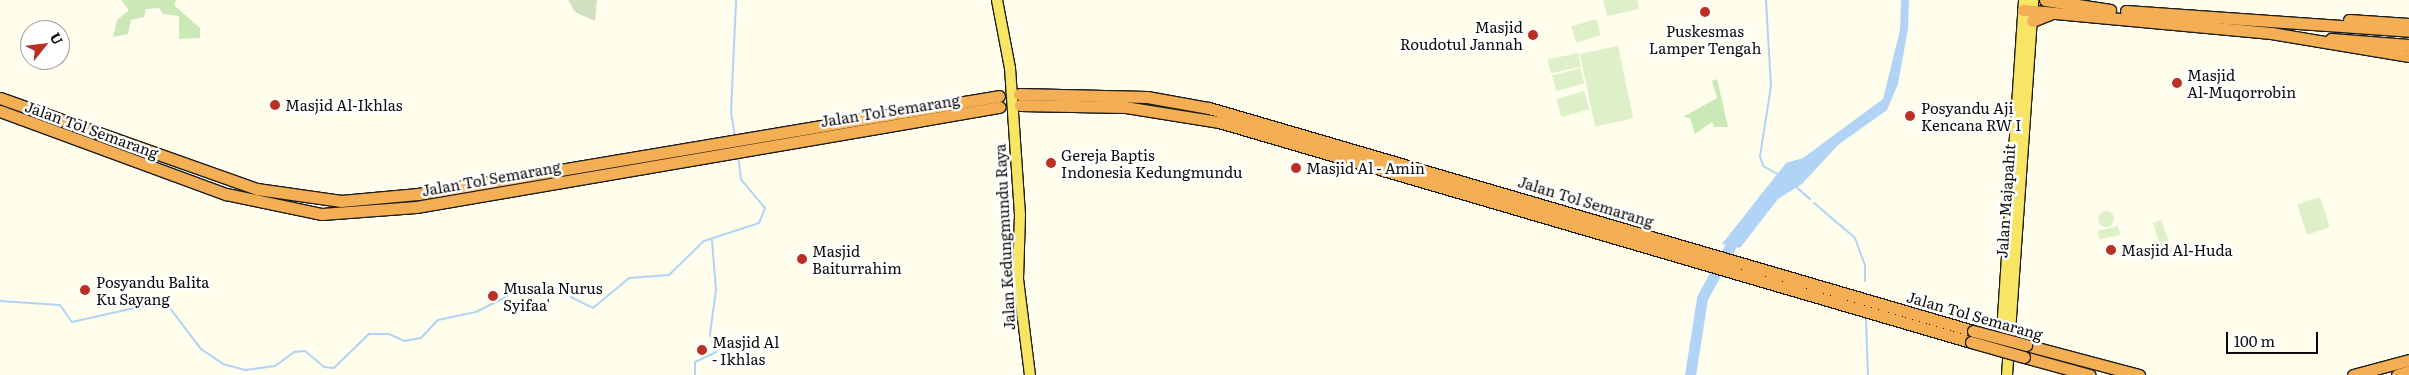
<!DOCTYPE html>
<html>
<head>
<meta charset="utf-8">
<style>
	body { margin:0 }
	#map { position:relative; width:2409px; height:375px; overflow:hidden; background:#fffdec; font-family:Literata,serif }
	div>[style] { position:absolute }
	[style*='--x'] { left:calc(var(--x)*1px); top:calc(var(--y)*1px); width:calc(var(--w)*1px); rotate:calc(var(--a)*1deg) }
	.green>* { inset:0; background:#cbe9b6 }
	.cemetery>* { inset:0; background:#d1e0be }
	.pitch>* { inset:0; background:#def0c8; transform-origin:0 0 }
	.round { border-radius:50% }
	.water>* { inset:0; background:#b1d4f6 }
	.stream>* { height:2px; margin:-1px; padding:0 1px; transform-origin:1px; border-radius:1px; background:#b1d4f6 }
	.river>* { height:11px; margin:-5.5px; padding:0 5.5px; transform-origin:5.5px; border-radius:5.5px; background:#b1d4f6 }
	.roads { filter:drop-shadow(1px 0 #1d1d1d) drop-shadow(-1px 0 #1d1d1d) drop-shadow(0 1px #1d1d1d) drop-shadow(0 -1px #1d1d1d) }
	.major>* { height:10px; margin:-5px; padding:0 5px; transform-origin:5px; border-radius:5px; background:#f8e563 }
	.highway>* { height:11px; margin:-5.5px; padding:0 5.5px; transform-origin:5.5px; border-radius:5.5px; background:#f4af55 }
	.bridges { filter:drop-shadow(1px 0 #1d1d1d) drop-shadow(-1px 0 #1d1d1d) drop-shadow(0 1px #1d1d1d) drop-shadow(0 -1px #1d1d1d) }
	.highway-bridge>* { height:11px; margin:-5.5px; padding:0 5.5px; transform-origin:5.5px; border-radius:5.5px; background:#f4af55 }
	.dots>* { width:14px; height:14px; translate:-50% -50%; box-sizing:border-box; border:2px solid #fff; border-radius:50% }
	span { translate:-50% -50%; white-space:nowrap; text-align:center; line-height:1.15; -webkit-text-stroke:5px #fff; paint-order:stroke }
	.poi-label { font-size:15px; color:#0c0c0c }
	.right { translate:-100% -50%; text-align:right }
	.left { translate:0 -50%; text-align:left }
	.street-label { font-size:15px; color:#0c0c0c }
	.north { position:absolute; left:20px; top:20px; width:50px; height:50px; box-sizing:border-box; background:#fff; border:1px solid #9e9e9e; border-radius:50%; rotate:61deg; font-size:14px; font-weight:700; line-height:20px; text-align:center; color:#0c0c0c }
	.north::after { content:''; display:block; margin:auto; width:18px; height:22px; background:#bc2f25; clip-path:polygon(50% 0,100% 100%,50% 72%,0 100%) }
	.scale { position:absolute; left:2226px; top:332px; width:92px; height:22px; box-sizing:border-box; border:2px solid #0c0c0c; border-top:0; padding-left:6px; font-size:15px; line-height:18px; white-space:nowrap; color:#0c0c0c; -webkit-text-stroke:4px #fff; paint-order:stroke }
</style>
</head>
<body>
<div id="map">
	<div class="green">
		<div style="clip-path:polygon(121px 0,176px 0,174px 5px,200px 28px,200px 38px,179px 39px,179px 16px,163px 14px,159px 8px,146px 9px,144px 17px,131px 20px,128px 34px,113px 37px,117px 20px,129px 10px)"></div>
		<div style="clip-path:polygon(1717px 79px,1728px 127px,1714px 127px,1712px 122px,1695px 134px,1690px 118px,1683px 117px,1717px 98px,1712px 81px)"></div>
	</div>
	<div class="cemetery">
		<div style="clip-path:polygon(568px 0,597px 0,595px 21px,575px 12px)"></div>
	</div>
	<div class="pitch">
		<div style="clip-path:polygon(1603px 0,1637px 0,1639px 9px,1607px 16px)"></div>
		<div style="left:1596px;top:19px;width:17px;height:26px;rotate:73deg"></div>
		<div style="left:1618px;top:46px;width:74px;height:39px;rotate:78deg"></div>
		<div style="left:1578px;top:53px;width:14px;height:31px;rotate:78deg"></div>
		<div style="left:1580px;top:68px;width:16px;height:29px;rotate:75deg"></div>
		<div style="left:1584px;top:91px;width:19px;height:29px;rotate:74deg"></div>
		<div style="left:2320px;top:197px;width:32px;height:24px;rotate:72deg"></div>
		<div class="round" style="left:2098px;top:211px;width:16px;height:16px"></div>
		<div style="left:2161px;top:220px;width:33px;height:9px;rotate:70deg"></div>
		<div style="left:2118px;top:226px;width:9px;height:21px;rotate:77deg"></div>
	</div>
	<div class="water">
		<div style="clip-path:polygon(1901px 0,1909px 0,1908px 29px,1898px 84px,1887px 110px,1838px 145px,1802px 184px,1778px 199px,1740px 248px,1722px 244px,1786px 163px,1803px 158px,1883px 99px,1900px 30px)"></div>
	</div>
	<div class="stream">
		<div style="--x:1766;--y:0;--w:86;--a:86.7"></div>
		<div style="--x:1771;--y:86;--w:71;--a:98.9"></div>
		<div style="--x:1760;--y:156;--w:10;--a:73"></div>
		<div style="--x:1763;--y:166;--w:21;--a:29"></div>
		<div style="--x:735;--y:137;--w:25;--a:-99"></div>
		<div style="--x:731;--y:112;--w:112;--a:-87.4"></div>
		<div style="--x:1795;--y:186;--w:20;--a:41"></div>
		<div style="--x:1814;--y:203;--w:54;--a:40.5"></div>
		<div style="--x:1855;--y:238;--w:29;--a:70"></div>
		<div style="--x:1865;--y:265;--w:16;--a:90"></div>
		<div style="--x:0;--y:301;--w:60;--a:3.8"></div>
		<div style="--x:60;--y:305;--w:21;--a:55"></div>
		<div style="--x:72;--y:322;--w:73;--a:-12.7"></div>
		<div style="--x:143;--y:306;--w:26;--a:2"></div>
		<div style="--x:169;--y:307;--w:53;--a:52.7"></div>
		<div style="--x:201;--y:349;--w:27;--a:34"></div>
		<div style="--x:223;--y:364;--w:24;--a:15"></div>
		<div style="--x:246;--y:370;--w:29;--a:-8"></div>
		<div style="--x:275;--y:366;--w:24;--a:-36"></div>
		<div style="--x:294;--y:352;--w:11;--a:-5"></div>
		<div style="--x:305;--y:351;--w:25;--a:40"></div>
		<div style="--x:324;--y:367;--w:10;--a:6"></div>
		<div style="--x:334;--y:368;--w:49;--a:-44.2"></div>
		<div style="--x:369;--y:334;--w:20;--a:0"></div>
		<div style="--x:389;--y:334;--w:17;--a:25"></div>
		<div style="--x:404;--y:341;--w:17;--a:-10"></div>
		<div style="--x:421;--y:338;--w:25;--a:-47"></div>
		<div style="--x:438;--y:320;--w:39;--a:-12"></div>
		<div style="--x:476;--y:312;--w:54;--a:-26.6"></div>
		<div style="--x:524;--y:288;--w:29;--a:0"></div>
		<div style="--x:553;--y:288;--w:45;--a:26.6"></div>
		<div style="--x:593;--y:308;--w:47;--a:-39.8"></div>
		<div style="--x:629;--y:278;--w:40;--a:-4.3"></div>
		<div style="--x:669;--y:275;--w:49;--a:-44.2"></div>
		<div style="--x:704;--y:241;--w:58;--a:-18.1"></div>
		<div style="--x:759;--y:223;--w:16;--a:-68"></div>
		<div style="--x:765;--y:208;--w:38;--a:-130"></div>
		<div style="--x:741;--y:179;--w:23;--a:-97"></div>
		<div style="--x:1866;--y:318;--w:57;--a:88"></div>
		<div style="--x:695;--y:375;--w:13;--a:-90"></div>
		<div style="--x:695;--y:362;--w:23;--a:-25"></div>
		<div style="--x:716;--y:352;--w:19;--a:-108"></div>
		<div style="--x:710;--y:334;--w:44;--a:-82.2"></div>
		<div style="--x:716;--y:290;--w:50;--a:-94.6"></div>
	</div>
	<div class="river">
		<div style="--x:1690;--y:375;--w:78;--a:-81.1"></div>
		<div style="--x:1702;--y:298;--w:75;--a:-61.4"></div>
	</div>
	<div class="roads">
		<div class="major">
			<div style="--x:997;--y:0;--w:69;--a:79.2"></div>
			<div style="--x:1010;--y:68;--w:147;--a:86.1"></div>
			<div style="--x:1020;--y:215;--w:64;--a:91.8"></div>
			<div style="--x:1018;--y:279;--w:97;--a:82.9"></div>
			<div style="--x:2001;--y:347;--w:348;--a:-86.2"></div>
			<div style="--x:2007;--y:375;--w:376;--a:-86"></div>
		</div>
		<div class="highway">
			<div style="--x:2045;--y:0;--w:66;--a:8.7"></div>
			<div style="--x:2023;--y:10;--w:249;--a:5.3"></div>
			<div style="--x:2271;--y:33;--w:140;--a:9.5"></div>
			<div style="--x:2126;--y:11;--w:284;--a:4"></div>
			<div style="--x:2349;--y:20;--w:60;--a:3.8"></div>
			<div style="--x:2032;--y:21;--w:19;--a:-21"></div>
			<div style="--x:2331;--y:39;--w:78;--a:4.4"></div>
			<div style="--x:1019;--y:94;--w:128;--a:1.3"></div>
			<div style="--x:1147;--y:97;--w:63;--a:10.1"></div>
			<div style="--x:1209;--y:108;--w:796;--a:16.27"></div>
			<div style="--x:0;--y:98;--w:273;--a:19.5"></div>
			<div style="--x:257;--y:189;--w:85;--a:8.1"></div>
			<div style="--x:341;--y:201;--w:77;--a:-5.2"></div>
			<div style="--x:418;--y:194;--w:589;--a:-9.57"></div>
			<div style="--x:1020;--y:105;--w:105;--a:1.1"></div>
			<div style="--x:1125;--y:107;--w:95;--a:9.1"></div>
			<div style="--x:1219;--y:122;--w:784;--a:16.31"></div>
			<div style="--x:0;--y:111;--w:241;--a:20.2"></div>
			<div style="--x:226;--y:194;--w:98;--a:11.8"></div>
			<div style="--x:322;--y:214;--w:94;--a:-4.3"></div>
			<div style="--x:416;--y:207;--w:592;--a:-9.73"></div>
			<div style="--x:2026;--y:345;--w:117;--a:14.9"></div>
			<div style="--x:2024;--y:357;--w:68;--a:15.3"></div>
			<div style="--x:2353;--y:375;--w:58;--a:-15"></div>
			<div style="--x:2397;--y:375;--w:13;--a:-18"></div>
		</div>
	</div>
	<div class="bridges">
		<div class="highway-bridge">
			<div style="--x:1973;--y:331;--w:55;--a:14.8"></div>
			<div style="--x:1971;--y:342;--w:55;--a:15.8"></div>
		</div>
	</div>
	<div class="dots">
		<div style="left:1705px;top:12px;background:#bc2f25"></div>
		<div style="left:1533px;top:35px;background:#bc2f25"></div>
		<div style="left:2177px;top:83px;background:#bc2f25"></div>
		<div style="left:275px;top:105px;background:#bc2f25"></div>
		<div style="left:1910px;top:116px;background:#bc2f25"></div>
		<div style="left:1051px;top:163px;background:#bc2f25"></div>
		<div style="left:1296px;top:168px;background:#bc2f25"></div>
		<div style="left:2111px;top:250px;background:#bc2f25"></div>
		<div style="left:802px;top:259px;background:#bc2f25"></div>
		<div style="left:85px;top:290px;background:#bc2f25"></div>
		<div style="left:493px;top:296px;background:#bc2f25"></div>
		<div style="left:702px;top:350px;background:#bc2f25"></div>
	</div>
	<div class="poi-label">
		<span class="right" style="left:1523px;top:35px">Masjid<br>Roudotul Jannah</span>
		<span style="left:1705px;top:39px">Puskesmas<br>Lamper Tengah</span>
		<span class="left" style="left:2187px;top:83px">Masjid<br>Al-Muqorrobin</span>
		<span class="left" style="left:285px;top:105px">Masjid Al-Ikhlas</span>
		<span class="left" style="left:1921px;top:116px">Posyandu Aji<br>Kencana RW I</span>
		<span class="left" style="left:1061px;top:163px">Gereja Baptis<br>Indonesia Kedungmundu</span>
		<span class="left" style="left:1306px;top:168px">Masjid Al - Amin</span>
		<span class="left" style="left:812px;top:259px">Masjid<br>Baiturrahim</span>
		<span class="left" style="left:2121px;top:250px">Masjid Al-Huda</span>
		<span class="left" style="left:96px;top:290px">Posyandu Balita<br>Ku Sayang</span>
		<span class="left" style="left:503px;top:296px">Musala Nurus<br>Syifaa'</span>
		<span class="left" style="left:712px;top:350px">Masjid Al<br>- Ikhlas</span>
	</div>
	<div class="street-label">
		<span style="left:890px;top:110px;rotate:-9deg">Jalan Tol Semarang</span>
		<span style="left:92px;top:129px;rotate:20deg">Jalan Tol Semarang</span>
		<span style="left:491px;top:178px;rotate:-10deg">Jalan Tol Semarang</span>
		<span style="left:1586px;top:201px;rotate:17deg">Jalan Tol Semarang</span>
		<span style="left:2005px;top:201px;rotate:-86deg">Jalan Majapahit</span>
		<span style="left:1004px;top:237px;rotate:-93deg">Jalan Kedungmundu Raya</span>
		<span style="left:1975px;top:315px;rotate:16deg">Jalan Tol Semarang</span>
	</div>
	<div class="north">U</div>
	<div class="scale">100 m</div>
</div>
</body>
</html>
